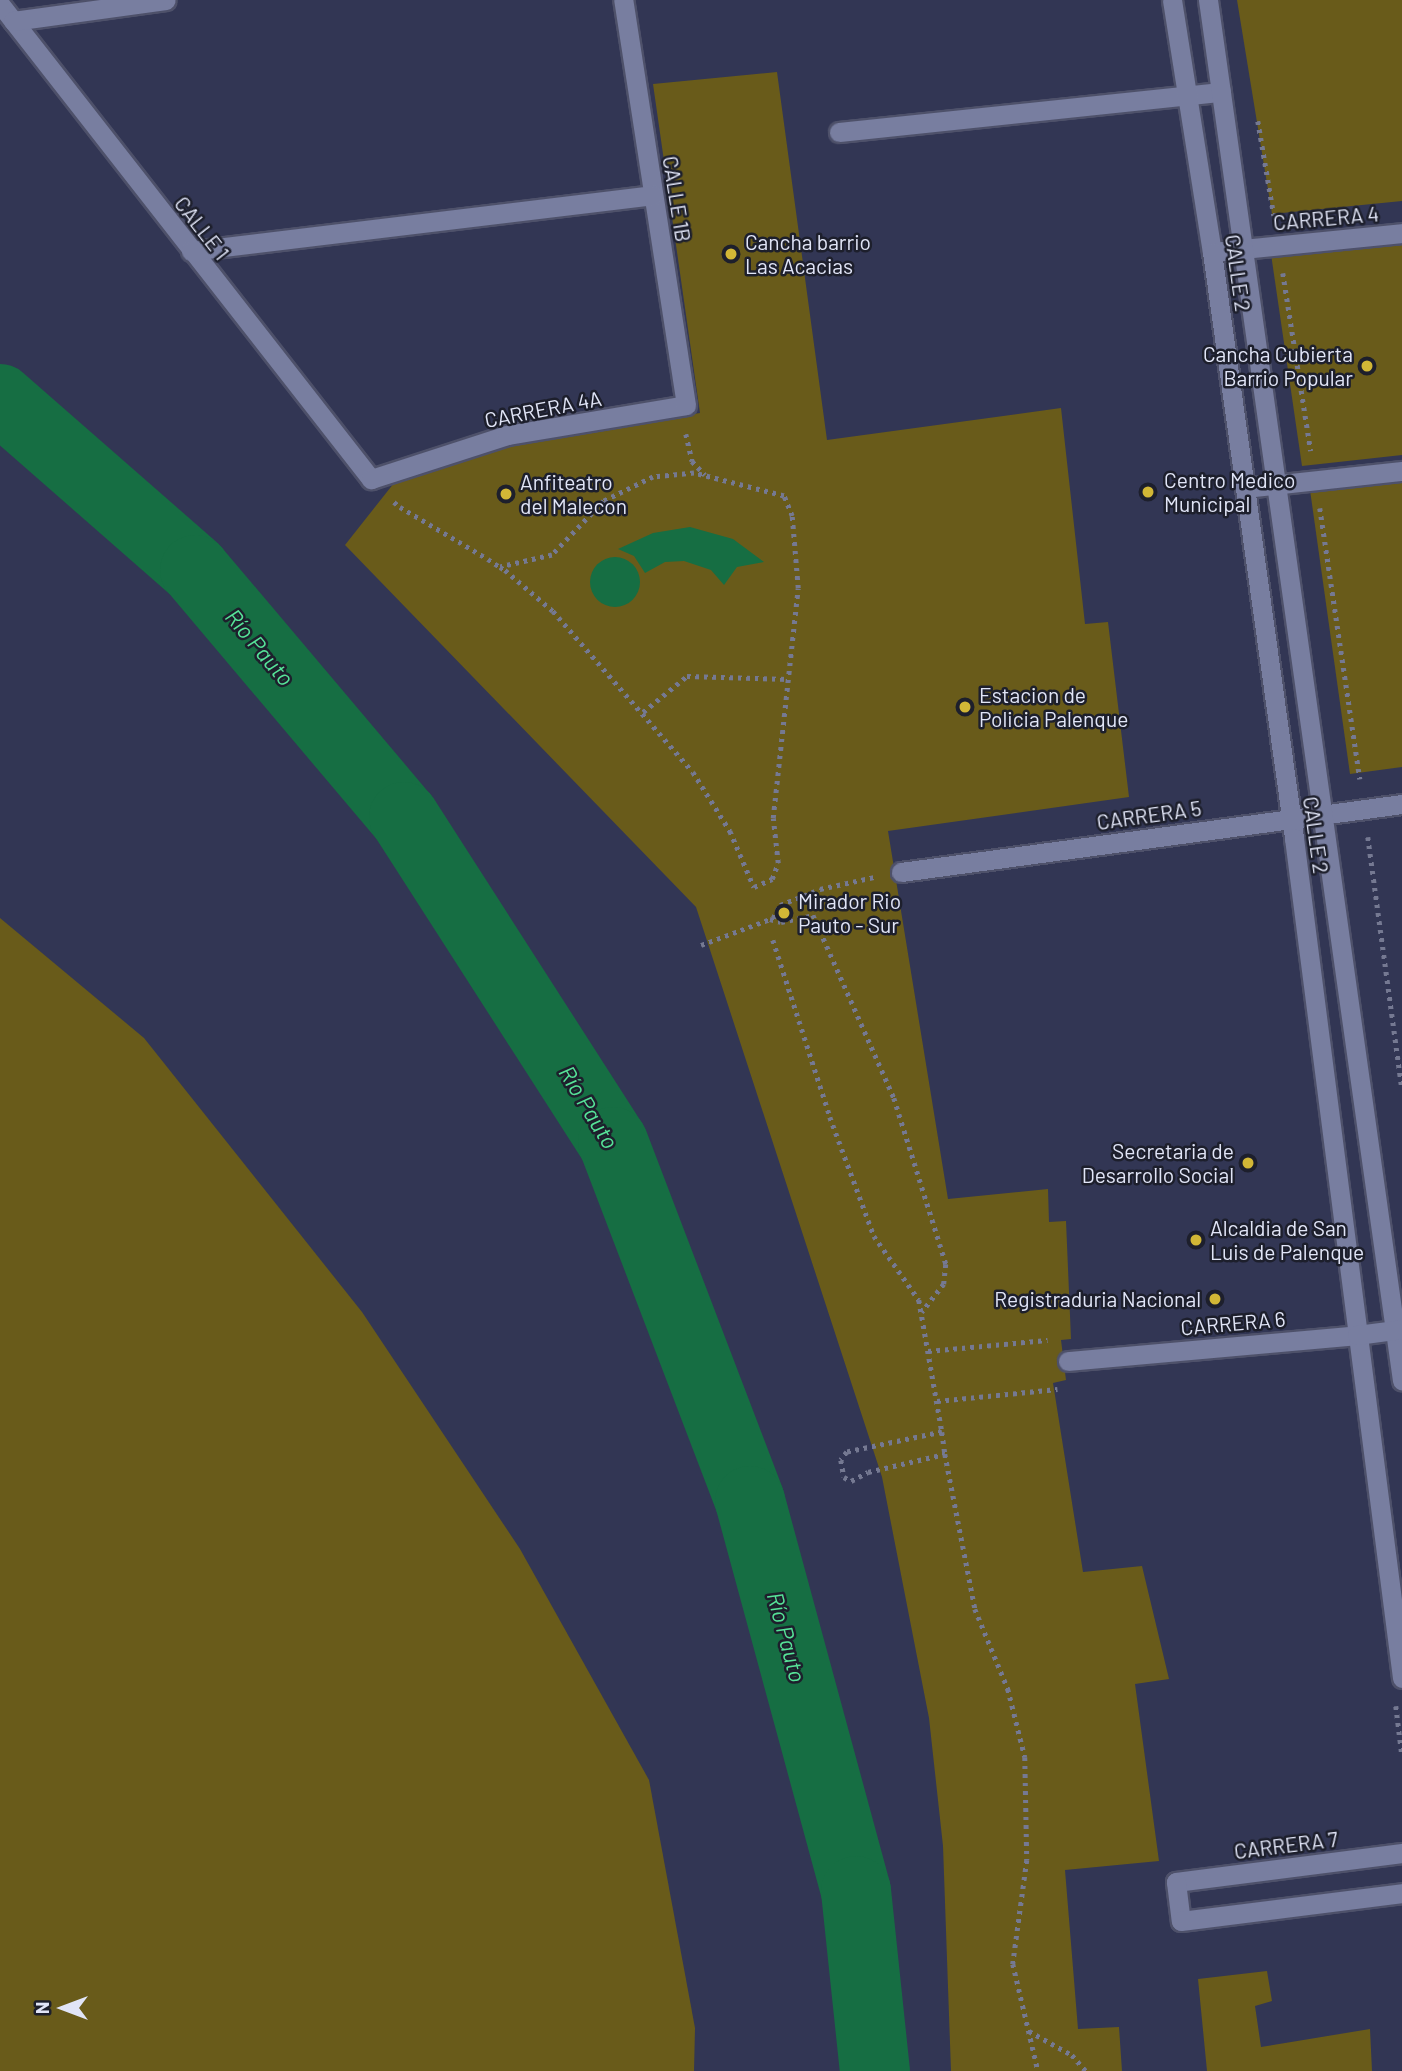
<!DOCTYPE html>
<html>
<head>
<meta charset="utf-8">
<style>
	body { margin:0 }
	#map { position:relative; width:1402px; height:2071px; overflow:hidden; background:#323654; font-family:Barlow,sans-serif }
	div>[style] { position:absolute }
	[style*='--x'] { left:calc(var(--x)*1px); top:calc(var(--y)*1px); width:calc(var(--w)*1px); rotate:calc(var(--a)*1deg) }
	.green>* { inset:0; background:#695b1a }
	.water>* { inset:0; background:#166e43 }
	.round { border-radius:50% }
	.river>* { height:70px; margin:-35px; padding:0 35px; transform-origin:35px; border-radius:35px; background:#166e43 }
	.path>* { height:4.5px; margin-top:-2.25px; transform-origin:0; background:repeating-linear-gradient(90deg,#757992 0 3.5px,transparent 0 8.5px) }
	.roads { filter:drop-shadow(2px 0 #4e516a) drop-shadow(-2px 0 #4e516a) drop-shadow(0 2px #4e516a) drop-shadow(0 -2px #4e516a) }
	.minor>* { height:19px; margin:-9.5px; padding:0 9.5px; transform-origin:9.5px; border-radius:9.5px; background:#787ea0 }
	.tertiary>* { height:19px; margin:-9.5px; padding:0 9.5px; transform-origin:9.5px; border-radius:9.5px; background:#787ea0 }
	.dots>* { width:19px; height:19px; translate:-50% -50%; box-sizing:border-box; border:4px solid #1d1f2c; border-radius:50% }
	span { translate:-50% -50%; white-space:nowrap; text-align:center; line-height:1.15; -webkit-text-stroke:5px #1d1f2c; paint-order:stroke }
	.street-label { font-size:21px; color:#e1e5f7 }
	.poi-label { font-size:21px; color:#e1e5f7 }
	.left { translate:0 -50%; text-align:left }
	.right { translate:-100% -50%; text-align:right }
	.water-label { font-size:23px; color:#56e398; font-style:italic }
	.north { position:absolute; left:28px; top:1973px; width:70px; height:70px; -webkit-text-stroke:5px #1d1f2c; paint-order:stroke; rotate:270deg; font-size:19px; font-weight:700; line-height:28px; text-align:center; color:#e1e5f7 }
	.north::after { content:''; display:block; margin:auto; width:24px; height:32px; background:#e1e5f7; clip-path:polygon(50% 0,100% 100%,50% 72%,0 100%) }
</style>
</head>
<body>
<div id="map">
	<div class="green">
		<div style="clip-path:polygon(1237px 0,1402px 0,1402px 201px,1272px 214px)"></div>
		<div style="clip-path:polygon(777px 72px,827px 440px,1061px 408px,1085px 624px,1108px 622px,1129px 797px,888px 831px,948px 1199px,1048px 1189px,1049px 1222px,1066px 1221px,1071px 1339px,1061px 1340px,1066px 1380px,1053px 1383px,1083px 1572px,1142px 1566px,1169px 1679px,1135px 1684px,1159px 1861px,1065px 1870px,1078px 2029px,1119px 2027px,1122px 2071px,951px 2071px,943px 1846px,929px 1718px,882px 1477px,696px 907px,345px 545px,394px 483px,518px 441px,700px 413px,653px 84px)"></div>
		<div style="clip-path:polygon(1402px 242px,1402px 455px,1302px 466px,1271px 254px)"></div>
		<div style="clip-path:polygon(1402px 479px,1402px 767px,1350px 774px,1310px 490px)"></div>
		<div style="clip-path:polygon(0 918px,144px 1038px,362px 1312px,520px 1549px,649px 1780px,695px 2028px,694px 2071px,0 2071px)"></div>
		<div style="clip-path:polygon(1267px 1971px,1272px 2001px,1255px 2006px,1261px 2047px,1370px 2029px,1372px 2071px,1207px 2071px,1198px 1979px)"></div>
	</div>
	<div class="water">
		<div style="clip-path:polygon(690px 527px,733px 539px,764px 562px,737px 567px,724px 585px,711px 570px,684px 561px,665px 562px,645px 573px,634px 556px,618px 549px,653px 533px)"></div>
		<div class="round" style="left:590px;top:557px;width:50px;height:50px"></div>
	</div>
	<div class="river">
		<div style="--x:0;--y:399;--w:259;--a:41.2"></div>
		<div style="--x:195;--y:570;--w:324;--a:49.8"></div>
		<div style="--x:404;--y:817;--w:386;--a:57.3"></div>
		<div style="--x:613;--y:1142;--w:384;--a:69.1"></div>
		<div style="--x:750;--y:1501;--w:404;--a:74.8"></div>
		<div style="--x:856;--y:1891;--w:181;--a:84"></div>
	</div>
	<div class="path">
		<div style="--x:1258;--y:121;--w:96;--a:80.4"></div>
		<div style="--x:1283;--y:273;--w:180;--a:81.1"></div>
		<div style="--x:686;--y:434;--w:28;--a:77"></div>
		<div style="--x:692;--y:461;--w:19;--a:47"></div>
		<div style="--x:394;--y:502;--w:8;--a:40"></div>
		<div style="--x:400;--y:507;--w:102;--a:30.6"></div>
		<div style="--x:488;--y:559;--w:14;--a:34"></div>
		<div style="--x:500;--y:567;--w:6;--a:31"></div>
		<div style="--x:505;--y:570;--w:63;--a:40.5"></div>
		<div style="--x:553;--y:611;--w:213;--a:49"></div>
		<div style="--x:693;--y:772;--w:70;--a:57.9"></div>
		<div style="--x:730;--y:831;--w:61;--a:66.8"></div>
		<div style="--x:754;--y:887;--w:20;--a:-24"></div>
		<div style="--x:772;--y:879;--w:17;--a:-69"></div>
		<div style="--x:778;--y:863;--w:45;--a:-96.3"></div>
		<div style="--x:773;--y:818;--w:231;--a:-83.8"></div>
		<div style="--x:798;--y:588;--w:72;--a:-94.8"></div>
		<div style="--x:792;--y:516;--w:22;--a:-112"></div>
		<div style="--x:784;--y:496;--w:93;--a:-165.7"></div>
		<div style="--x:694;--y:473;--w:41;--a:174.4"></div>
		<div style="--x:653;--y:477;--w:55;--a:153.9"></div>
		<div style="--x:604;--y:501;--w:75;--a:133.9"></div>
		<div style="--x:552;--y:555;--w:53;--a:167"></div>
		<div style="--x:1320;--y:508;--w:274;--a:81.6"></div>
		<div style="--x:643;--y:712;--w:57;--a:-39.3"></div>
		<div style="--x:687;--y:676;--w:101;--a:1.7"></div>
		<div style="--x:1368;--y:837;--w:254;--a:82.3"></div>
		<div style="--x:773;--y:918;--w:15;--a:-62"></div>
		<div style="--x:780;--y:905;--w:43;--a:-21.8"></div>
		<div style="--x:820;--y:889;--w:55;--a:-12.5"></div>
		<div style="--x:773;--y:940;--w:186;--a:72.1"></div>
		<div style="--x:830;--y:1117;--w:127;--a:69.7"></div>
		<div style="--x:874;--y:1236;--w:78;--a:54.9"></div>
		<div style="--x:919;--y:1300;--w:134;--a:80.1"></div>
		<div style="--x:942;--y:1432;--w:97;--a:168.1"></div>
		<div style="--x:847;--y:1452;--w:10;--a:127"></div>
		<div style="--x:841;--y:1460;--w:17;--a:80"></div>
		<div style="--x:844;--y:1477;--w:8;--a:30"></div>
		<div style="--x:851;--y:1481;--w:19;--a:-28"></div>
		<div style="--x:868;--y:1472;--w:79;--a:-13.2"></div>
		<div style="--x:945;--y:1454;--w:158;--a:79"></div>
		<div style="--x:975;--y:1609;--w:87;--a:67.6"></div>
		<div style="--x:1008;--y:1689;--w:70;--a:76"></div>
		<div style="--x:1025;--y:1757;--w:103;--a:88.9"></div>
		<div style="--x:1027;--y:1860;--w:105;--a:97.7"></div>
		<div style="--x:1013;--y:1964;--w:110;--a:76.8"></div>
		<div style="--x:701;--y:945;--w:74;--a:-20.6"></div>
		<div style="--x:770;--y:919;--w:11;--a:15"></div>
		<div style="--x:781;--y:922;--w:33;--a:-12"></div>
		<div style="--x:813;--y:915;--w:200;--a:66.1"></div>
		<div style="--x:894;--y:1098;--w:174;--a:72.6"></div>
		<div style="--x:946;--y:1264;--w:20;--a:96"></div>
		<div style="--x:944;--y:1284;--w:36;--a:128"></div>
		<div style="--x:928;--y:1351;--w:120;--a:-5.3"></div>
		<div style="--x:937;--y:1401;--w:121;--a:-5.7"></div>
		<div style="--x:942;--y:1432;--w:22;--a:82"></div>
		<div style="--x:1396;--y:1706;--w:49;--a:83"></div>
		<div style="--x:1029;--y:2031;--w:49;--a:29.2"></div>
		<div style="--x:1072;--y:2055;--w:21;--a:49"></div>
	</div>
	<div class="roads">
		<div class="minor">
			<div style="--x:0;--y:4;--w:603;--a:52.01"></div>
			<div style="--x:371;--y:479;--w:143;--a:-17.9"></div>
			<div style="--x:507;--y:435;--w:181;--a:-9.5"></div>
			<div style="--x:686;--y:405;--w:410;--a:-98.8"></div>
			<div style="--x:13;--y:21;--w:154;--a:-7.8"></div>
			<div style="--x:839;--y:132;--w:384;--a:-6"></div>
			<div style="--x:191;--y:251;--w:465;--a:-6.9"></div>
			<div style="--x:1212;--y:252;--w:191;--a:-5.7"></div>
			<div style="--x:1245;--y:488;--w:158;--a:-6.2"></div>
			<div style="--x:901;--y:872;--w:506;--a:-7.73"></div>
			<div style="--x:1068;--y:1361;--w:290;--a:-5.1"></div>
			<div style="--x:1402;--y:1853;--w:228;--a:172.7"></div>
			<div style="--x:1176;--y:1882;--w:39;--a:83"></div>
			<div style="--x:1181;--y:1921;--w:223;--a:-7.2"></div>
		</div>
		<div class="tertiary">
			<div style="--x:1172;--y:0;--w:255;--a:81"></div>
			<div style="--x:1212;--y:252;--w:592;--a:82.03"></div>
			<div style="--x:1294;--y:838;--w:847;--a:82.67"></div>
			<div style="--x:1208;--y:0;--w:1394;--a:82"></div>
			<div style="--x:1357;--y:1335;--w:45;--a:-7.6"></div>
		</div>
	</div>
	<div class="dots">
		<div style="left:731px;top:254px;background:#d2b736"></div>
		<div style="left:1367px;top:366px;background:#d2b736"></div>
		<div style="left:1148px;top:492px;background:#d2b736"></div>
		<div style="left:506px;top:494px;background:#d2b736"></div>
		<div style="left:965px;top:707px;background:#d2b736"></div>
		<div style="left:784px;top:913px;background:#d2b736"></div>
		<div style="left:1248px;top:1163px;background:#d2b736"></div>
		<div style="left:1196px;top:1240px;background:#d2b736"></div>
		<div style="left:1215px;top:1299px;background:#d2b736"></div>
	</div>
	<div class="street-label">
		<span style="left:677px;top:199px;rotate:81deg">CALLE 1B</span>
		<span style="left:1326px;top:218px;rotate:-5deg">CARRERA 4</span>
		<span style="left:202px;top:228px;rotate:52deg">CALLE 1</span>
		<span style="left:1238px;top:273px;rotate:82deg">CALLE 2</span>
		<span style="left:543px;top:409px;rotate:-11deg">CARRERA 4A</span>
		<span style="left:1149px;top:815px;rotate:-8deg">CARRERA 5</span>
		<span style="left:1316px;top:835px;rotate:82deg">CALLE 2</span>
		<span style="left:1233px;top:1323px;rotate:-5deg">CARRERA 6</span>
		<span style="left:1286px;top:1845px;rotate:-7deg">CARRERA 7</span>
	</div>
	<div class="poi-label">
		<span class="left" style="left:745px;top:254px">Cancha barrio<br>Las Acacias</span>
		<span class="right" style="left:1353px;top:366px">Cancha Cubierta<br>Barrio Popular</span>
		<span class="left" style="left:1164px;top:492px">Centro Medico<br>Municipal</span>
		<span class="left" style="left:520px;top:494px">Anfiteatro<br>del Malecon</span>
		<span class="left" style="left:979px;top:707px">Estacion de<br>Policia Palenque</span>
		<span class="left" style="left:798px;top:913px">Mirador Rio<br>Pauto - Sur</span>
		<span class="right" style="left:1234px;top:1163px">Secretaria de<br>Desarrollo Social</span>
		<span class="left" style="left:1210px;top:1240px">Alcaldia de San<br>Luis de Palenque</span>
		<span class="right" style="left:1201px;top:1299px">Registraduria Nacional</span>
	</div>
	<div class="water-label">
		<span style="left:260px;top:647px;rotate:50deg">Río Pauto</span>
		<span style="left:589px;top:1107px;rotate:59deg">Río Pauto</span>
		<span style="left:787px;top:1637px;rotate:75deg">Río Pauto</span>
	</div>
	<div class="north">N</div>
</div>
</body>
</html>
